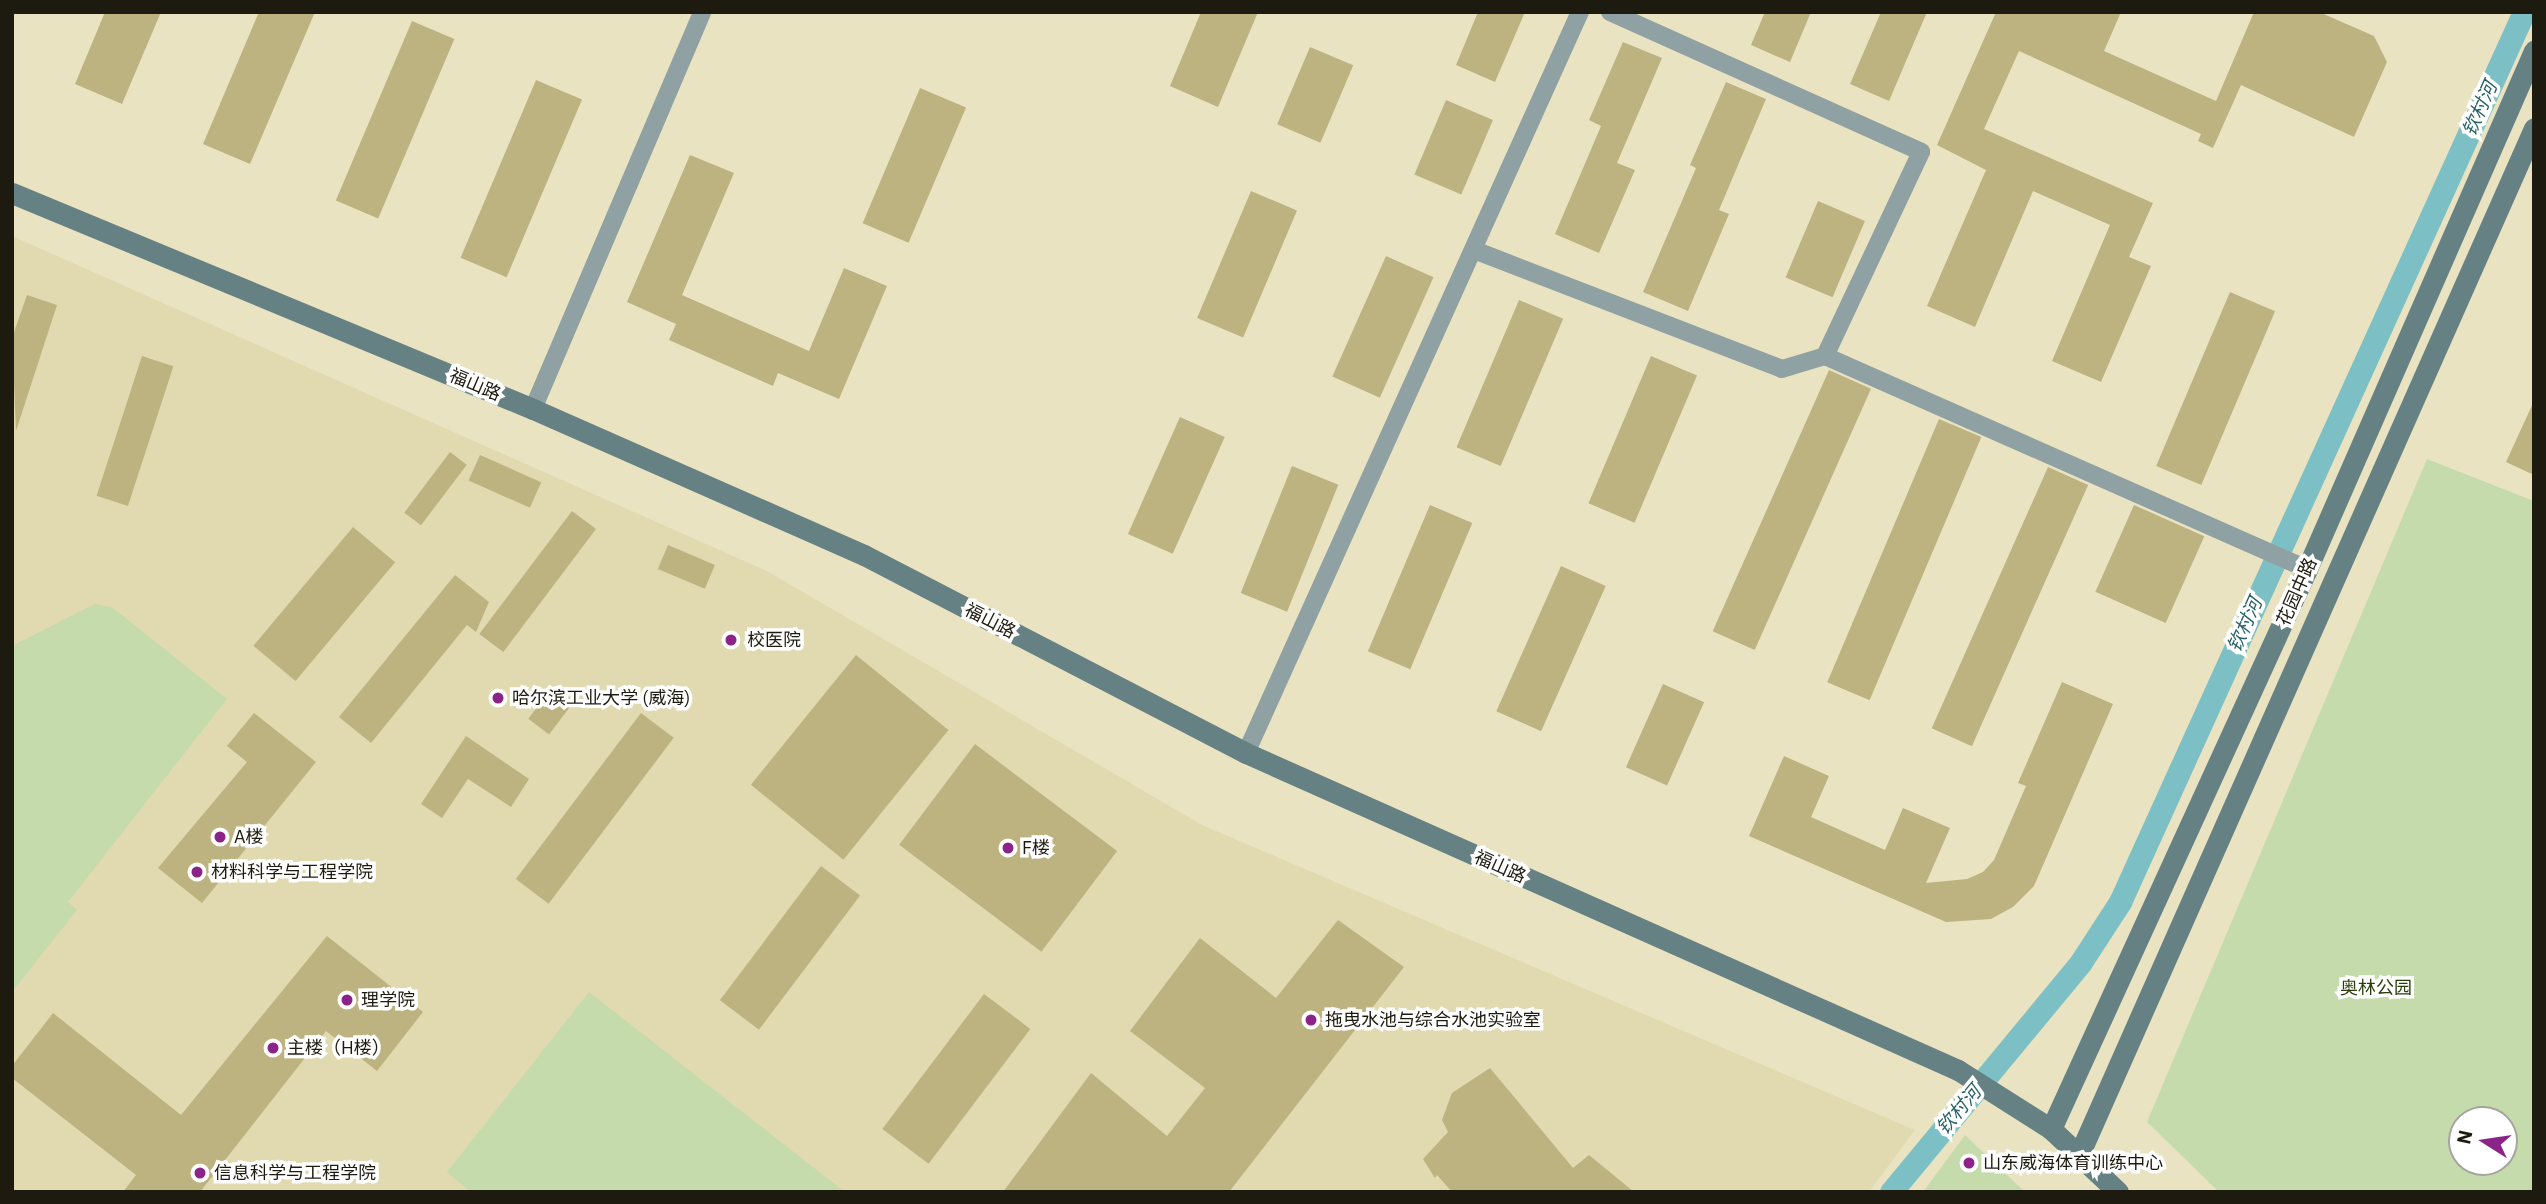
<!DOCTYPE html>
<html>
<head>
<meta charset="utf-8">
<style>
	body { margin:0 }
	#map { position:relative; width:2546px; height:1204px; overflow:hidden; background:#eae3c2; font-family:"IBM Plex Sans","Noto Sans SC",sans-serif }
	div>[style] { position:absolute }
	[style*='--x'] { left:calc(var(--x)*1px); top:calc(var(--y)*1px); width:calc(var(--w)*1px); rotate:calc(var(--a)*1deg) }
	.built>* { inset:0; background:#e1d9b0 }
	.green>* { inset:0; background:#c5dbac }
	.canal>* { height:23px; margin:-11.5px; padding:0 11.5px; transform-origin:11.5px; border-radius:11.5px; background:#7cc0c5 }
	.building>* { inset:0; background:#bdb380; transform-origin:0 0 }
	.street>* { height:18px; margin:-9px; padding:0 9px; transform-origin:9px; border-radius:9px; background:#8fa1a2 }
	.secondary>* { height:21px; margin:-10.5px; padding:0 10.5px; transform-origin:10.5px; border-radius:10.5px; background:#668183 }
	.dots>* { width:19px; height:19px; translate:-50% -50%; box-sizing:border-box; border:4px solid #fff; border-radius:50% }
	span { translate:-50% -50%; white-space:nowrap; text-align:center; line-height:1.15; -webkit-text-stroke:7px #fff; paint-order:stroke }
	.street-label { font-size:18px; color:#1d1b0f }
	.poi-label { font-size:18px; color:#1d1b0f }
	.left { translate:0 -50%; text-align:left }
	.park-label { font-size:18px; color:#2b3e0a }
	.water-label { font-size:19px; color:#286166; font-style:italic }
	.frame { position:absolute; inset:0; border:14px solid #1d1b0f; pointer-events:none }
	.north { position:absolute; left:2448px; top:1106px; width:70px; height:70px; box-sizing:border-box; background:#fff; border:2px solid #a5a49f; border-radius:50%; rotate:282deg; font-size:19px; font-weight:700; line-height:28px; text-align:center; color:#1d1b0f }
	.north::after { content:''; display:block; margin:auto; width:24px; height:32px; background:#8b2388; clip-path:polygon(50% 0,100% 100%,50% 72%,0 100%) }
</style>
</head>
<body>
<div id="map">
	<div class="built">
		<div style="clip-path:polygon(12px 236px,767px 571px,1202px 825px,1915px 1130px,1869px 1192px,12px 1192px)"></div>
	</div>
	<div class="green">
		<div style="clip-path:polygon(evenodd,2427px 459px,2534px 501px,2534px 1192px,2219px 1192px,2147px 1122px,2427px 459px,2504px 1120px,2504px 1162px,2462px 1162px,2462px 1120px,2504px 1120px)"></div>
		<div style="clip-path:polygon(95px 604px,113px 608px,227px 699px,68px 902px,77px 910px,12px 992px,12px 646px)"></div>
		<div style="clip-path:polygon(589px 992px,845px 1192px,471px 1192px,447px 1172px)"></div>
		<div style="clip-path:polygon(1965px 1135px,2025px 1192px,1923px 1192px)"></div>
	</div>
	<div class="canal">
		<div style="--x:1891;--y:1192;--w:298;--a:-50.4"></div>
		<div style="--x:2081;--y:962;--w:72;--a:-57"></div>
		<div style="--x:2120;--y:902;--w:977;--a:-65.59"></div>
	</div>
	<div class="building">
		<div style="clip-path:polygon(105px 12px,161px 12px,122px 104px,75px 84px)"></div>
		<div style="clip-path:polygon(259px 12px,315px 12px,250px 164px,203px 144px)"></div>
		<div style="clip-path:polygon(1201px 12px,1258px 12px,1218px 107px,1170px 86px)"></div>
		<div style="clip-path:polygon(1478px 12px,1525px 12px,1495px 82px,1456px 65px)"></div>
		<div style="clip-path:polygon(1765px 12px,1811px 12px,1790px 62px,1751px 45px)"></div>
		<div style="clip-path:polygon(1881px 12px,1927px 12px,1889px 101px,1850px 84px)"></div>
		<div style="clip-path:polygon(1996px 12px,2121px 12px,2104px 51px,2216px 101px,2254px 12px,2319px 12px,2374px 36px,2387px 62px,2354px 137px,2241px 85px,2213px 148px,2198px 141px,2201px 134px,2019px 51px,1984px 129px,2153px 203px,2129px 257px,2151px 266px,2101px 382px,2052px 361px,2110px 225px,2033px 191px,1975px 327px,1927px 306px,1986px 170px,1937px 145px)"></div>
		<div style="left:412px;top:21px;width:46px;height:195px;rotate:23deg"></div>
		<div style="clip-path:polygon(1623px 42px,1662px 58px,1617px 163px,1635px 170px,1599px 253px,1555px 234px,1601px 126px,1589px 120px)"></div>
		<div style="left:1310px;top:47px;width:47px;height:84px;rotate:23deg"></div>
		<div style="left:536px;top:80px;width:50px;height:193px;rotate:23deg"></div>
		<div style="clip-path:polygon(1726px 82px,1766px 99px,1719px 210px,1729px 214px,1688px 311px,1643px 292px,1696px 168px,1690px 165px)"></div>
		<div style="left:920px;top:88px;width:50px;height:147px;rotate:23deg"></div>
		<div style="left:1446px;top:100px;width:51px;height:81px;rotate:23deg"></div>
		<div style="clip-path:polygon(690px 155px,734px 173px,682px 295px,809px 351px,844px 268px,887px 286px,839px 399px,778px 373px,773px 386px,669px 340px,676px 324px,627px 302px)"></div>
		<div style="left:1251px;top:191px;width:50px;height:138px;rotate:23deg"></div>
		<div style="left:1818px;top:201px;width:51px;height:83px;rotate:23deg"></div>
		<div style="left:1386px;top:256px;width:52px;height:132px;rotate:24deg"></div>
		<div style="left:2230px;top:292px;width:49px;height:189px;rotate:23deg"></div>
		<div style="clip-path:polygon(27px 295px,57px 305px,16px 431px,12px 338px)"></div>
		<div style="left:1519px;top:300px;width:48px;height:160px;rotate:23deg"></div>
		<div style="left:142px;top:356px;width:33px;height:147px;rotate:18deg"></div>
		<div style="left:1651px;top:356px;width:50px;height:160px;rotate:23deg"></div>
		<div style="left:1829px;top:370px;width:46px;height:286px;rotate:24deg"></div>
		<div style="clip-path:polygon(2534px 401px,2534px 475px,2506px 462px)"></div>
		<div style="left:1180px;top:417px;width:49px;height:128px;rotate:24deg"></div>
		<div style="left:1939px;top:419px;width:46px;height:286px;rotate:23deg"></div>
		<div style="left:450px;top:452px;width:21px;height:76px;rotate:37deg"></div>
		<div style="left:480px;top:455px;width:67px;height:28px;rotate:24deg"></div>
		<div style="left:1292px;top:466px;width:50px;height:137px;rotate:22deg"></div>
		<div style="left:2048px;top:467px;width:44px;height:286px;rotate:24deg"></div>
		<div style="left:1430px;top:505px;width:46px;height:159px;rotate:23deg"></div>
		<div style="left:2134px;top:505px;width:77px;height:95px;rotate:24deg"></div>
		<div style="left:572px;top:511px;width:30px;height:154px;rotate:37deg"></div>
		<div style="left:353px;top:527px;width:55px;height:155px;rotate:40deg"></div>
		<div style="left:668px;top:545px;width:51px;height:26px;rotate:23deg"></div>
		<div style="left:1561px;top:566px;width:49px;height:159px;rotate:24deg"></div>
		<div style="clip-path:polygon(455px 575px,489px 602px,476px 632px,467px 625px,371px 743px,339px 717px)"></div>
		<div style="left:856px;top:655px;width:119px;height:167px;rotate:39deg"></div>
		<div style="clip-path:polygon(2062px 682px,2113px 704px,2034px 886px,2013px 907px,1991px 919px,1946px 922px,1749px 836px,1784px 756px,1829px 776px,1811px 817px,1885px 850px,1903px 808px,1950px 828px,1926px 883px,1967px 879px,1983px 872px,1994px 860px,2026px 786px,2018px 783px)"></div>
		<div style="left:1663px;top:684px;width:45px;height:91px;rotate:24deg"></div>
		<div style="left:553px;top:686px;width:26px;height:41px;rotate:37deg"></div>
		<div style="clip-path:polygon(254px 713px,316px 762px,202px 903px,158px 868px,247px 762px,227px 746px)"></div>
		<div style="left:641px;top:713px;width:41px;height:208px;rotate:37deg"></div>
		<div style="clip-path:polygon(466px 736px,529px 779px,511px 807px,468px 779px,442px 818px,421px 804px)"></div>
		<div style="left:975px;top:744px;width:178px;height:126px;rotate:37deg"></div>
		<div style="left:821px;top:866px;width:49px;height:168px;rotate:37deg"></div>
		<div style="clip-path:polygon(1338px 920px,1404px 967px,1229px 1192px,1003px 1192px,1091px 1073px,1167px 1136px,1205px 1088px,1130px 1031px,1200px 938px,1276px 998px)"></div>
		<div style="clip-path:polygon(327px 936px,423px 1012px,377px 1071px,326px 1031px,200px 1192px,123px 1192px,136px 1175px,12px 1078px,12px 1066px,53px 1013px,181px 1115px)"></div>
		<div style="left:984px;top:994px;width:58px;height:169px;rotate:37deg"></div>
		<div style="clip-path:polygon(1490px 1068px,1573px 1168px,1589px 1155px,1634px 1192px,1452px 1192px,1437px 1175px,1435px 1178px,1423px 1159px,1448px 1132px,1442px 1120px,1452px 1093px)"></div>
	</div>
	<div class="street">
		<div style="--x:1610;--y:12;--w:341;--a:24.2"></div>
		<div style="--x:1921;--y:152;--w:225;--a:115.2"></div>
		<div style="--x:1474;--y:250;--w:330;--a:21.1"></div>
		<div style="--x:1782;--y:369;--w:45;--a:-16.8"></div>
		<div style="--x:1825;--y:356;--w:527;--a:23.84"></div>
		<div style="--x:533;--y:409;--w:431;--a:-66.9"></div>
		<div style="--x:1246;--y:753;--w:813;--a:-65.74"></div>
	</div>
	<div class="secondary">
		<div style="--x:12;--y:193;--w:564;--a:22.52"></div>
		<div style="--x:533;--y:409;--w:362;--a:23.8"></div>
		<div style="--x:864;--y:555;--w:430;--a:27.4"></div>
		<div style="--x:1246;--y:753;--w:779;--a:24"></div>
		<div style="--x:1958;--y:1070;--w:110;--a:32.4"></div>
		<div style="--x:2051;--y:1129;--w:92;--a:43.2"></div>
		<div style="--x:2051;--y:1129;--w:616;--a:-65.43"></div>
		<div style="--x:2307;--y:569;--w:566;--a:-66.34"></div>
		<div style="--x:2079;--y:1155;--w:1123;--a:-66.1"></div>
	</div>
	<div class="dots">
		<div style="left:731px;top:640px;background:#8b2388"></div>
		<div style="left:498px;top:698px;background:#8b2388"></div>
		<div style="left:220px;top:837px;background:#8b2388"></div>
		<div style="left:1008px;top:848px;background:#8b2388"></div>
		<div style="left:197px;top:872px;background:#8b2388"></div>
		<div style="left:347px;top:1000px;background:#8b2388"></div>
		<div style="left:1311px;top:1020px;background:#8b2388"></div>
		<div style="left:273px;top:1048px;background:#8b2388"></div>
		<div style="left:1969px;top:1163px;background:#8b2388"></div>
		<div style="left:200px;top:1173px;background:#8b2388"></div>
	</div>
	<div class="street-label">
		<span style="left:475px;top:385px;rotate:23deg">福山路</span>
		<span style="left:2297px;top:592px;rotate:-66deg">花园中路</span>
		<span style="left:990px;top:621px;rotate:27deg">福山路</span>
		<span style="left:1500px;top:867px;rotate:24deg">福山路</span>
	</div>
	<div class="poi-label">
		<span class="left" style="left:747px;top:640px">校医院</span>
		<span class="left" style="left:512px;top:698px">哈尔滨工业大学 (威海)</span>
		<span class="left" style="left:234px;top:837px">A楼</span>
		<span class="left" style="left:1022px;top:848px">F楼</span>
		<span class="left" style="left:211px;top:872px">材料科学与工程学院</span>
		<span class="left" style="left:361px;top:1000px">理学院</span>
		<span class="left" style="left:1325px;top:1020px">拖曳水池与综合水池实验室</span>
		<span class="left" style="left:287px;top:1048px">主楼（H楼）</span>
		<span class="left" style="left:1983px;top:1163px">山东威海体育训练中心</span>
		<span class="left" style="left:214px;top:1173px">信息科学与工程学院</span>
	</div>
	<div class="park-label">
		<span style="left:2376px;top:988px">奥林公园</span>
	</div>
	<div class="water-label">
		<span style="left:2480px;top:109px;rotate:-66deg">钦村河</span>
		<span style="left:2245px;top:625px;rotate:-66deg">钦村河</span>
		<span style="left:1959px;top:1110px;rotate:-50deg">钦村河</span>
	</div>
	<div class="frame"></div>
	<div class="north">N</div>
</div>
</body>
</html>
